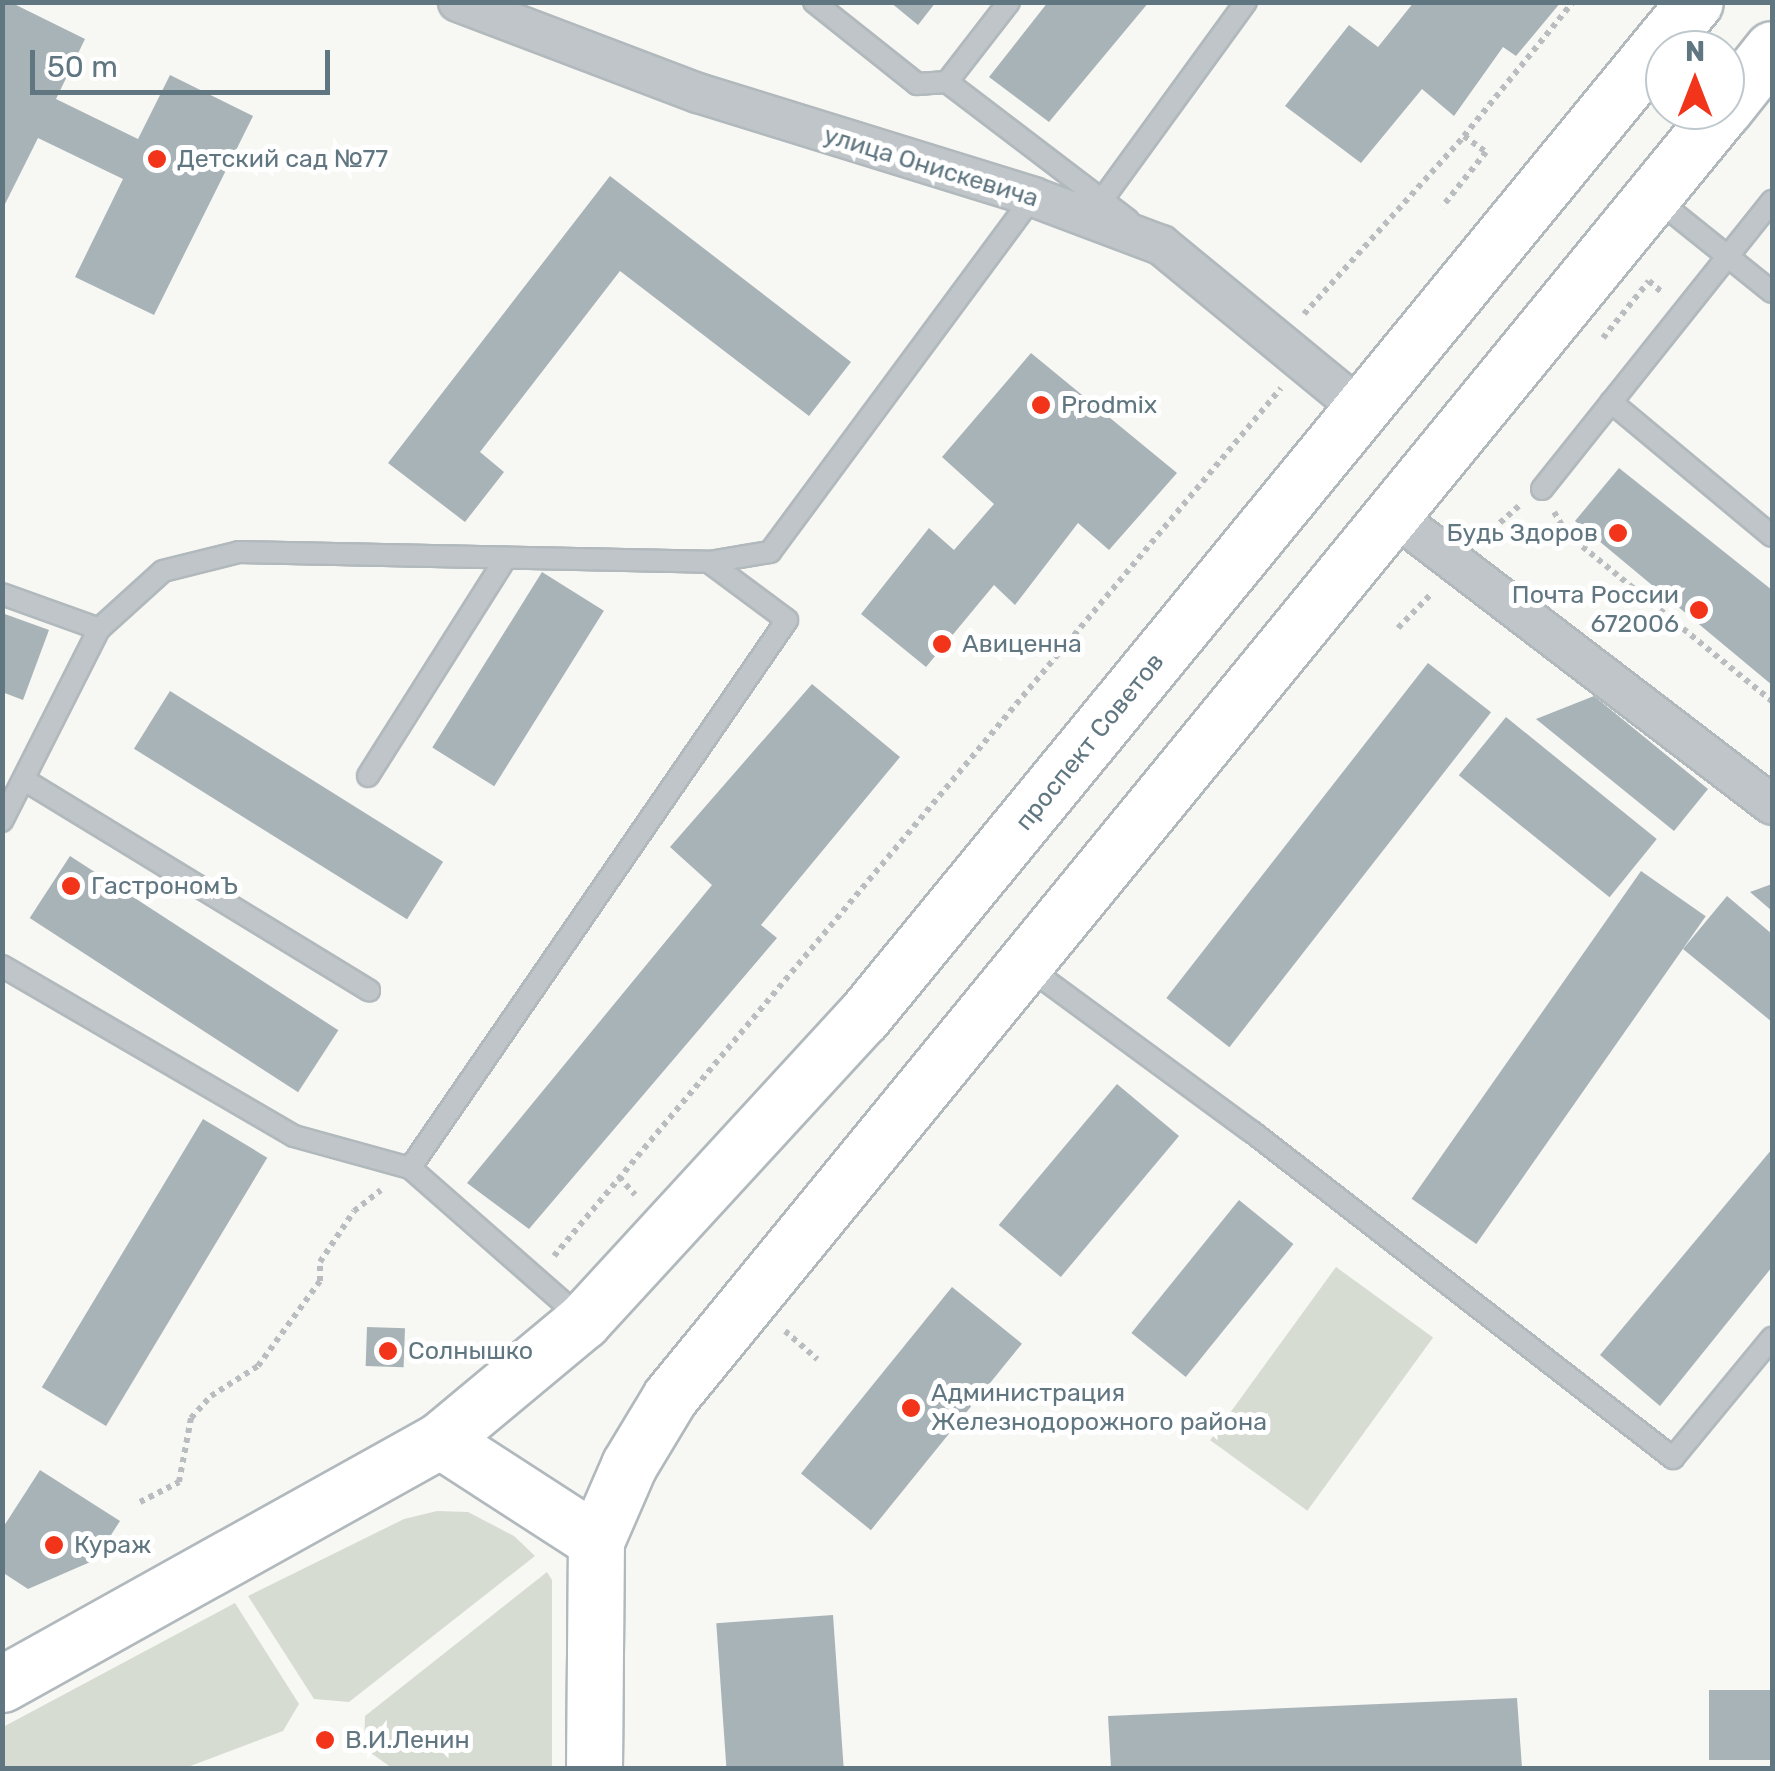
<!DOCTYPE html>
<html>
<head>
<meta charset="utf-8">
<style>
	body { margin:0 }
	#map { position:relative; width:1775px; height:1771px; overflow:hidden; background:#f7f7f3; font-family:Rubik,sans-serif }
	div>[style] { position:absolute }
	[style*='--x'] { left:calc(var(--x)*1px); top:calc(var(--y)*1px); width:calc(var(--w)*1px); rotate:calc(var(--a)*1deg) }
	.green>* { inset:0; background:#d7dcd2; transform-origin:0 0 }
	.building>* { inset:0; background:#a8b3b8; transform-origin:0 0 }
	.path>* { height:6px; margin-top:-3px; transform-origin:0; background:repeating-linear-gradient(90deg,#b9bdc0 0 5px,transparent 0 10px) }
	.roads { filter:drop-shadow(2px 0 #b1b9bd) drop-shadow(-2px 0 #b1b9bd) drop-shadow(0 2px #b1b9bd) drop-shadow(0 -2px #b1b9bd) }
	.lane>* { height:20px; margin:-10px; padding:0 10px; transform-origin:10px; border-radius:10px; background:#bfc5c8 }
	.street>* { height:38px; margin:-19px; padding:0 19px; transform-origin:19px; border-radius:19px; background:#bfc5c8 }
	.secondary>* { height:55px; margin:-27.5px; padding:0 27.5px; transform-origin:27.5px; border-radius:27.5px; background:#fff }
	.dots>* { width:28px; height:28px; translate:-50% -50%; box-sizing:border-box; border:5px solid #fff; border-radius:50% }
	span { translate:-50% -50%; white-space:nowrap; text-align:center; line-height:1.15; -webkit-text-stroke:10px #fff; paint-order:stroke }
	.poi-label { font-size:25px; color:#607681 }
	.left { translate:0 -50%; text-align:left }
	.right { translate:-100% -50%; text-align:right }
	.street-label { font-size:25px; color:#607681 }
	.frame { position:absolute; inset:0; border:5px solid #607681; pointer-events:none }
	.north { position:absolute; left:1645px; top:30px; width:100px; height:100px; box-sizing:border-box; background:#fff; border:2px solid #bfc8cd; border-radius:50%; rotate:0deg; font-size:28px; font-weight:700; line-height:40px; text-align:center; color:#607681 }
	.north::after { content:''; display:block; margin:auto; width:35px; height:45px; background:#f1341a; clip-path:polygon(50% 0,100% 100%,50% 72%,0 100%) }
	.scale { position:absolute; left:30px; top:50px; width:300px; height:45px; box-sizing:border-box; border:5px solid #607681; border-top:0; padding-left:12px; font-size:30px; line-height:35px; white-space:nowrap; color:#607681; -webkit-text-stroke:8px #fff; paint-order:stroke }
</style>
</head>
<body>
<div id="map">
	<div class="green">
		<div style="left:1336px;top:1267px;width:120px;height:214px;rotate:36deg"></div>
		<div style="clip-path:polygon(437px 1511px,468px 1512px,514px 1536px,535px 1556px,349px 1702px,314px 1699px,248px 1596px,404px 1519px)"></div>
		<div style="clip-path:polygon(547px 1572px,552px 1580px,552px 1768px,392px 1768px,364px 1748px,365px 1716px)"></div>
		<div style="clip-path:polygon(235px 1603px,299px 1704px,283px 1731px,185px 1768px,3px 1768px,3px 1727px)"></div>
	</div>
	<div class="building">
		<div style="clip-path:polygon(10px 2px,85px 39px,56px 99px,138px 139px,170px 75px,253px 116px,154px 315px,75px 277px,123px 179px,38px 138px,2px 210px,2px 5px)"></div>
		<div style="clip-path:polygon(890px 2px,936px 2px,918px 25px)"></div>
		<div style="clip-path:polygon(1048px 2px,1149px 2px,1049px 122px,989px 77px)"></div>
		<div style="clip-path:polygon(1414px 2px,1561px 2px,1516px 56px,1503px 47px,1454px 116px,1422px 89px,1361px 163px,1285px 106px,1349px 25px,1378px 47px)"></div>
		<div style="clip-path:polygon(610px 176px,851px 362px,809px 416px,620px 271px,480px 452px,504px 472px,465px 522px,388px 463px)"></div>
		<div style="clip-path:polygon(1031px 353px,1177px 473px,1109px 550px,1078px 523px,1015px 605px,994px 585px,926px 667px,861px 614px,929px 528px,954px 550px,994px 504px,942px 457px)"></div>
		<div style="clip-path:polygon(1619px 468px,1772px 590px,1772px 685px,1575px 521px)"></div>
		<div style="left:542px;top:572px;width:73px;height:207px;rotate:32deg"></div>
		<div style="clip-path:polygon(2px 613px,49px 630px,23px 700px,2px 692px)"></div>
		<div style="left:1428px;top:663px;width:80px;height:425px;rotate:38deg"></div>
		<div style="clip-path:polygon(812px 684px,900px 757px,761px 925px,777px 938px,529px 1229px,467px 1183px,712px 885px,670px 847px)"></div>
		<div style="left:170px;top:691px;width:322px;height:68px;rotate:32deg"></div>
		<div style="clip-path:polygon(1594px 696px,1708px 789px,1674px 831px,1536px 719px)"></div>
		<div style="left:1506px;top:717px;width:194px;height:75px;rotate:39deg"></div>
		<div style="left:70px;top:856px;width:320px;height:74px;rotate:33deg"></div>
		<div style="left:1641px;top:871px;width:79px;height:400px;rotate:35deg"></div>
		<div style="clip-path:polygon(1772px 884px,1772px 911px,1750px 892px)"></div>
		<div style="clip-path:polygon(1727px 896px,1772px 934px,1772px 1022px,1683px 949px)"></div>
		<div style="left:1117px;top:1084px;width:81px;height:184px;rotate:40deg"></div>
		<div style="left:203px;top:1119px;width:75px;height:313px;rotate:31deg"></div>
		<div style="clip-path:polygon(1772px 1149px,1772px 1267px,1660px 1406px,1600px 1355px)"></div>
		<div style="left:1239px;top:1200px;width:70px;height:171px;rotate:39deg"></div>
		<div style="left:952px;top:1287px;width:90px;height:240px;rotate:39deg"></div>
		<div style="left:367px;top:1327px;width:38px;height:39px;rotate:2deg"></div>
		<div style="clip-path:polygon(40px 1470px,120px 1521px,95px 1560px,28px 1589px,2px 1572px,2px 1529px)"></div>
		<div style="left:833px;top:1615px;width:153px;height:117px;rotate:86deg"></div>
		<div style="left:1772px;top:1690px;width:70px;height:63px;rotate:90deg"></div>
		<div style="clip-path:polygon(1517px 1698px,1522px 1768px,1111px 1768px,1108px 1716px)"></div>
	</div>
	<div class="path">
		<div style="--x:1464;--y:136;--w:173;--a:-50.9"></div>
		<div style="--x:1304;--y:314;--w:239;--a:-48"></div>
		<div style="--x:1464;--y:136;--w:27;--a:36"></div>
		<div style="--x:1486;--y:152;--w:70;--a:128.7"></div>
		<div style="--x:1603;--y:338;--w:73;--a:-51.1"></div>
		<div style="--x:1649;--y:281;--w:20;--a:41"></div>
		<div style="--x:1554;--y:512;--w:26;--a:59"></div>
		<div style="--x:1567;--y:534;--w:264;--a:39.2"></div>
		<div style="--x:1485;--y:536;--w:47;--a:-41.5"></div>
		<div style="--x:1398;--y:628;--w:49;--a:-45.8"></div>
		<div style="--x:619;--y:1177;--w:24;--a:48"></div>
		<div style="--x:554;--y:1256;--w:1132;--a:-50.05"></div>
		<div style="--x:785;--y:1331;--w:43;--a:41.2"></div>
		<div style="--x:140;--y:1502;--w:44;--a:-27.1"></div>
		<div style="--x:179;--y:1482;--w:65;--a:-79.4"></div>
		<div style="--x:191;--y:1418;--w:30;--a:-48"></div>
		<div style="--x:211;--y:1396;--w:56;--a:-32.6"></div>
		<div style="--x:258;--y:1366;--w:105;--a:-53.9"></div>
		<div style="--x:320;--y:1281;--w:19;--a:-90"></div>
		<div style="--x:320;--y:1262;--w:61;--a:-56.3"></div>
		<div style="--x:354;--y:1211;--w:34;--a:-38"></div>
	</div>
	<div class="roads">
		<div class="lane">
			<div style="--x:814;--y:2;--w:132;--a:38.5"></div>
			<div style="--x:917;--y:84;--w:30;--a:-4"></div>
			<div style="--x:1009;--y:2;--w:101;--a:127.8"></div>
			<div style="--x:947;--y:82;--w:228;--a:37.3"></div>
			<div style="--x:1655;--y:198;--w:150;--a:38.8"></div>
			<div style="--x:1102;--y:200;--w:245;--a:-54"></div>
			<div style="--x:1611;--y:402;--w:209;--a:39.8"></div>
			<div style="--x:1542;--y:489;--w:369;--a:-51.4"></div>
			<div style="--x:2;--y:594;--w:103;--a:19.8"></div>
			<div style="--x:368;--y:776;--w:258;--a:-57.7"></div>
			<div style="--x:26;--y:781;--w:402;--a:31.4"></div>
			<div style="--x:2;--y:821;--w:215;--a:-63.2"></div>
			<div style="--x:99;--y:629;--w:86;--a:-42.2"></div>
			<div style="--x:163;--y:571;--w:78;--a:-14"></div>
			<div style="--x:239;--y:552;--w:470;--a:1.2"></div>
			<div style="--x:709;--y:562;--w:62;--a:-9.3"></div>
			<div style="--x:770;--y:552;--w:442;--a:-53.5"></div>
			<div style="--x:2;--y:966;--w:338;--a:30.2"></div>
			<div style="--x:294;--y:1136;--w:120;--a:15.4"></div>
			<div style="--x:1026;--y:966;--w:279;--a:36.3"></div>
			<div style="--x:1251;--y:1131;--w:534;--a:37.77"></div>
			<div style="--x:1673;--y:1458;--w:156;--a:-50.5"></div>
			<div style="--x:582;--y:1319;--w:229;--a:-138.7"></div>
			<div style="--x:410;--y:1168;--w:665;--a:-55.47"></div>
			<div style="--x:787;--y:620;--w:97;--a:-143.4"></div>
		</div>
		<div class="street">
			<div style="--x:458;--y:2;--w:257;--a:20.8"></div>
			<div style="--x:698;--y:93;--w:351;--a:17.2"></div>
			<div style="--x:1033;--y:197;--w:137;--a:20.6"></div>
			<div style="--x:1161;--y:245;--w:259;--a:39.4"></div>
			<div style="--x:1393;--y:515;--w:477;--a:37.4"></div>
		</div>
		<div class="secondary">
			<div style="--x:1725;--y:108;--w:75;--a:-51.5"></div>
			<div style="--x:440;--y:1440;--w:186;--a:32.9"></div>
			<div style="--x:2;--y:1684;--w:501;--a:-29.12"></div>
			<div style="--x:440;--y:1440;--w:186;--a:-39.8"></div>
			<div style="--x:583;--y:1321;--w:413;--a:-47.4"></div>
			<div style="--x:863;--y:1017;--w:1312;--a:-50.66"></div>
			<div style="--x:594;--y:1768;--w:227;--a:-89.5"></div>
			<div style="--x:596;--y:1541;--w:83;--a:-66.5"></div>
			<div style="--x:629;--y:1465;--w:79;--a:-58.9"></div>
			<div style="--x:670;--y:1397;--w:1663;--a:-50.71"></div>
		</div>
	</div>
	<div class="dots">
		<div style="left:157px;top:159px;background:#f1341a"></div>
		<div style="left:1041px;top:405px;background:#f1341a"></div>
		<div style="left:1618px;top:533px;background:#f1341a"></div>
		<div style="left:1699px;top:610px;background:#f1341a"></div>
		<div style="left:942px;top:644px;background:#f1341a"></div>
		<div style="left:71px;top:886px;background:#f1341a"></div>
		<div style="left:388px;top:1351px;background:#f1341a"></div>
		<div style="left:911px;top:1408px;background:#f1341a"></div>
		<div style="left:54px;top:1545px;background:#f1341a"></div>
		<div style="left:325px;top:1740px;background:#f1341a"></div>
	</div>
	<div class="poi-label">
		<span class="left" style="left:177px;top:159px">Детский сад №77</span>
		<span class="left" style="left:1061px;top:405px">Prodmix</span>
		<span class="right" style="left:1598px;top:533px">Будь Здоров</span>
		<span class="right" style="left:1679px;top:610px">Почта России<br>672006</span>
		<span class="left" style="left:962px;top:644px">Авиценна</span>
		<span class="left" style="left:91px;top:886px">ГастрономЪ</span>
		<span class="left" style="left:408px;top:1351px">Солнышко</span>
		<span class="left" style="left:931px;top:1408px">Администрация<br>Железнодорожного района</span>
		<span class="left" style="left:74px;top:1545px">Кураж</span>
		<span class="left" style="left:345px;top:1740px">В.И.Ленин</span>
	</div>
	<div class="street-label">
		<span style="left:931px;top:167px;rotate:17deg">улица Онискевича</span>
		<span style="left:1090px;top:742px;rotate:-51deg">проспект Советов</span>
	</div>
	<div class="frame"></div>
	<div class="north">N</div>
	<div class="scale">50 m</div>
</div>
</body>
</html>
